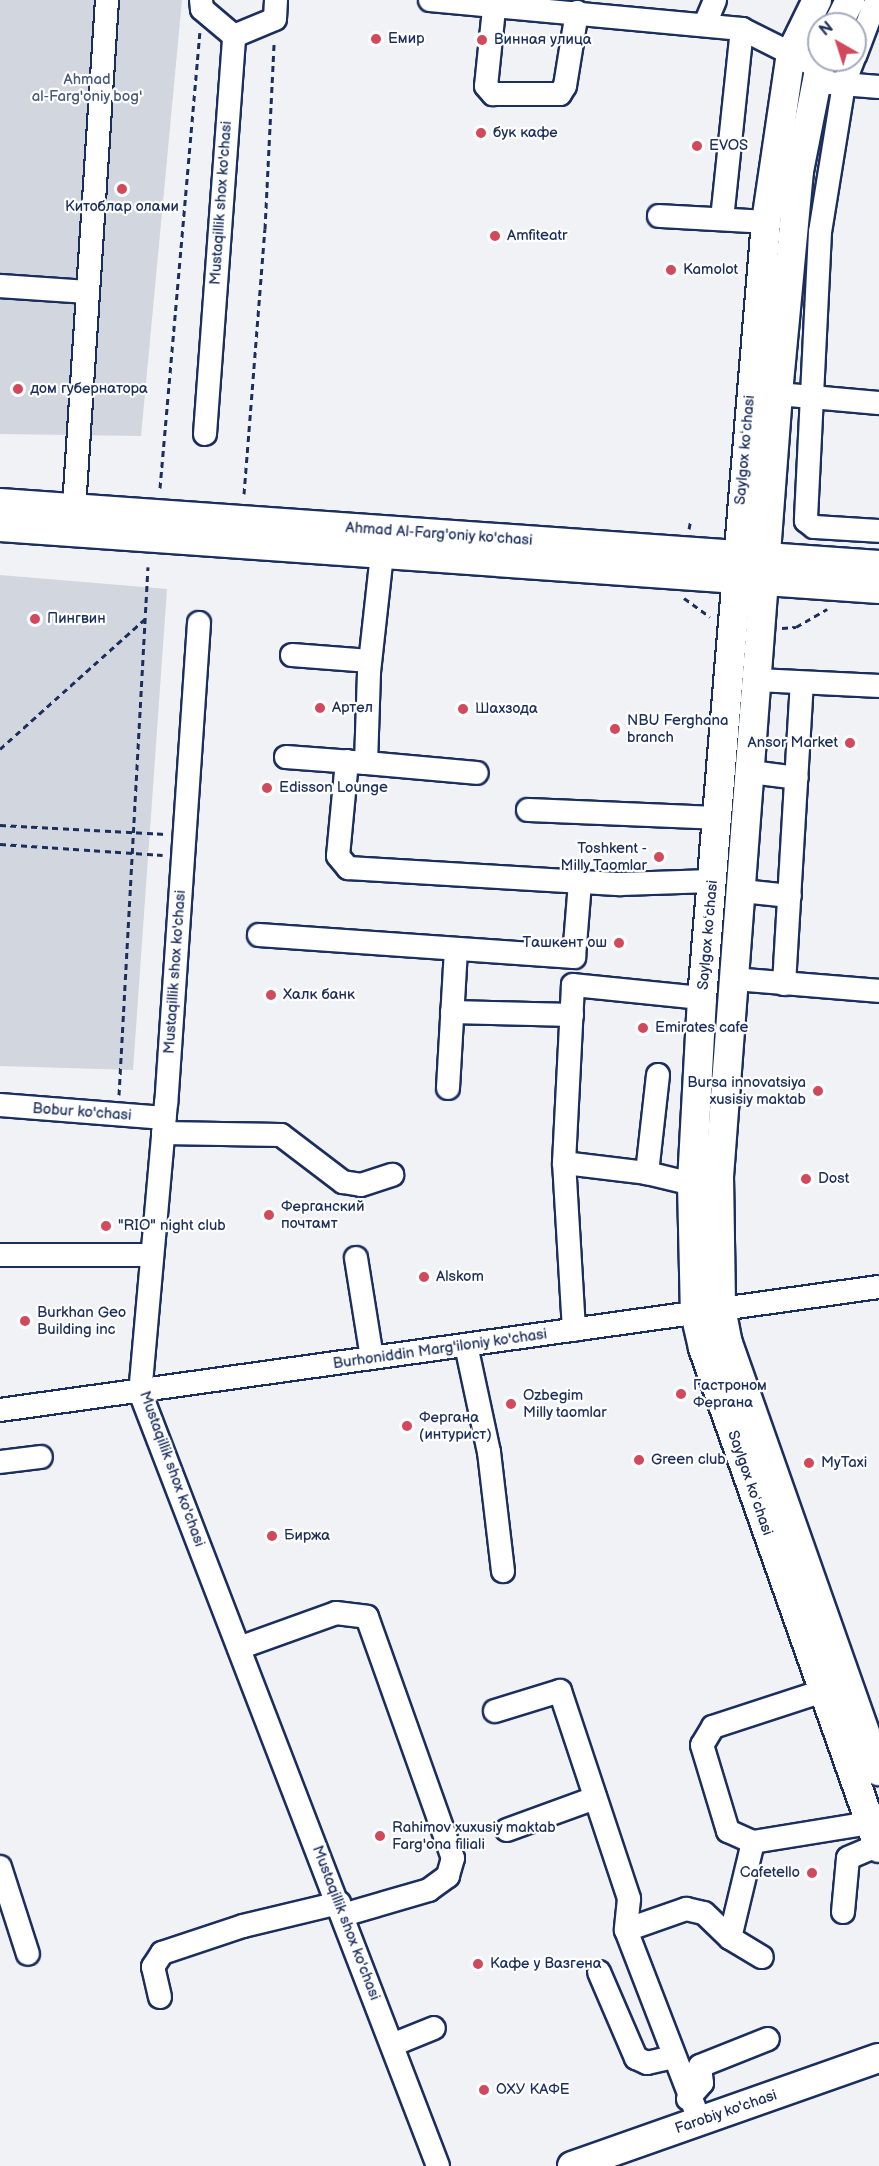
<!DOCTYPE html>
<html>
<head>
<meta charset="utf-8">
<style>
	body { margin:0 }
	#map { position:relative; width:879px; height:2166px; overflow:hidden; background:#f1f2f5; font-family:"Balsamiq Sans",sans-serif }
	div>[style] { position:absolute }
	[style*='--x'] { left:calc(var(--x)*1px); top:calc(var(--y)*1px); width:calc(var(--w)*1px); rotate:calc(var(--a)*1deg) }
	.green>* { inset:0; background:#d2d6df }
	.path>* { height:3px; margin-top:-1.5px; transform-origin:0; background:repeating-linear-gradient(90deg,#1b2f5e 0 6px,transparent 0 10.5px) }
	.roads { filter:drop-shadow(2px 0 #1b2f5e) drop-shadow(-2px 0 #1b2f5e) drop-shadow(0 2px #1b2f5e) drop-shadow(0 -2px #1b2f5e) }
	.minor>* { height:22px; margin:-11px; padding:0 11px; transform-origin:11px; border-radius:11px; background:#fff }
	.major>* { height:28px; margin:-14px; padding:0 14px; transform-origin:14px; border-radius:14px; background:#fff }
	.dots>* { width:16px; height:16px; translate:-50% -50%; box-sizing:border-box; border:3px solid #fff; border-radius:50% }
	span { translate:-50% -50%; white-space:nowrap; text-align:center; line-height:1.15; -webkit-text-stroke:4.5px #fff; paint-order:stroke }
	.poi-label { font-size:15px; color:#1b2f5e }
	.left { translate:0 -50%; text-align:left }
	.right { translate:-100% -50%; text-align:right }
	.park-label { font-size:15px; color:#49597e }
	.street-label { font-size:15px; color:#1b2f5e }
	.north { position:absolute; left:807px; top:12px; width:60px; height:60px; box-sizing:border-box; background:#fff; border:2px solid #a4acbf; border-radius:50%; rotate:321deg; font-size:16px; font-weight:700; line-height:24px; text-align:center; color:#1b2f5e }
	.north::after { content:''; display:block; margin:auto; width:21px; height:27px; background:#d1495b; clip-path:polygon(50% 0,100% 100%,50% 72%,0 100%) }
</style>
</head>
<body>
<div id="map">
	<div class="green">
		<div style="clip-path:polygon(0 0,182px 0,141px 436px,0 434px)"></div>
		<div style="clip-path:polygon(0 575px,167px 589px,133px 1070px,0 1066px)"></div>
	</div>
	<div class="path">
		<div style="--x:160;--y:488;--w:457;--a:-85"></div>
		<div style="--x:244;--y:494;--w:266;--a:-85.5"></div>
		<div style="--x:265;--y:229;--w:187;--a:-87.2"></div>
		<div style="--x:689;--y:529;--w:10;--a:-79"></div>
		<div style="--x:684;--y:598;--w:32;--a:36"></div>
		<div style="--x:782;--y:628;--w:14;--a:-4"></div>
		<div style="--x:796;--y:627;--w:36;--a:-30"></div>
		<div style="--x:0;--y:749;--w:196;--a:-41.9"></div>
		<div style="--x:0;--y:825;--w:166;--a:3.1"></div>
		<div style="--x:0;--y:844;--w:163;--a:3.9"></div>
		<div style="--x:119;--y:1095;--w:529;--a:-86.86"></div>
	</div>
	<div class="roads">
		<div class="minor">
			<div style="--x:201;--y:0;--w:9;--a:84"></div>
			<div style="--x:202;--y:9;--w:42;--a:40.2"></div>
			<div style="--x:430;--y:0;--w:313;--a:5.3"></div>
			<div style="--x:742;--y:29;--w:85;--a:26.6"></div>
			<div style="--x:494;--y:9;--w:77;--a:95.9"></div>
			<div style="--x:486;--y:86;--w:11;--a:49"></div>
			<div style="--x:493;--y:94;--w:67;--a:0"></div>
			<div style="--x:560;--y:94;--w:9;--a:-58"></div>
			<div style="--x:565;--y:86;--w:75;--a:-80.8"></div>
			<div style="--x:705;--y:24;--w:26;--a:-67"></div>
			<div style="--x:855;--y:56;--w:53;--a:-69.2"></div>
			<div style="--x:853;--y:60;--w:26;--a:111"></div>
			<div style="--x:844;--y:84;--w:150;--a:99.2"></div>
			<div style="--x:820;--y:232;--w:289;--a:92.8"></div>
			<div style="--x:806;--y:521;--w:10;--a:37"></div>
			<div style="--x:814;--y:527;--w:65;--a:3.5"></div>
			<div style="--x:830;--y:83;--w:49;--a:4.7"></div>
			<div style="--x:659;--y:216;--w:107;--a:3.2"></div>
			<div style="--x:722;--y:219;--w:191;--a:-84"></div>
			<div style="--x:0;--y:286;--w:88;--a:3.9"></div>
			<div style="--x:778;--y:394;--w:101;--a:5.1"></div>
			<div style="--x:205;--y:434;--w:399;--a:-85.8"></div>
			<div style="--x:234;--y:36;--w:44;--a:-22.5"></div>
			<div style="--x:275;--y:19;--w:19;--a:-87"></div>
			<div style="--x:74;--y:508;--w:509;--a:-86.28"></div>
			<div style="--x:199;--y:623;--w:481;--a:93.9"></div>
			<div style="--x:166;--y:1103;--w:290;--a:95.1"></div>
			<div style="--x:140;--y:1392;--w:829;--a:68.94"></div>
			<div style="--x:292;--y:655;--w:78;--a:4.4"></div>
			<div style="--x:758;--y:680;--w:121;--a:2.8"></div>
			<div style="--x:286;--y:757;--w:80;--a:4.3"></div>
			<div style="--x:366;--y:763;--w:91;--a:-88.1"></div>
			<div style="--x:369;--y:672;--w:119;--a:-83.7"></div>
			<div style="--x:347;--y:761;--w:95;--a:95.4"></div>
			<div style="--x:338;--y:856;--w:16;--a:50"></div>
			<div style="--x:348;--y:868;--w:273;--a:3.4"></div>
			<div style="--x:621;--y:884;--w:91;--a:-1.9"></div>
			<div style="--x:366;--y:763;--w:111;--a:5.1"></div>
			<div style="--x:751;--y:772;--w:46;--a:7.4"></div>
			<div style="--x:528;--y:810;--w:189;--a:2.4"></div>
			<div style="--x:742;--y:891;--w:48;--a:5.9"></div>
			<div style="--x:259;--y:935;--w:316;--a:4"></div>
			<div style="--x:574;--y:957;--w:75;--a:-85.4"></div>
			<div style="--x:734;--y:979;--w:145;--a:4.7"></div>
			<div style="--x:784;--y:984;--w:301;--a:-86.6"></div>
			<div style="--x:452;--y:1012;--w:120;--a:1.4"></div>
			<div style="--x:658;--y:1075;--w:99;--a:96.4"></div>
			<div style="--x:647;--y:1173;--w:46;--a:13.7"></div>
			<div style="--x:448;--y:1088;--w:139;--a:-86.7"></div>
			<div style="--x:0;--y:1105;--w:165;--a:4.5"></div>
			<div style="--x:163;--y:1133;--w:118;--a:1"></div>
			<div style="--x:281;--y:1135;--w:78;--a:37.2"></div>
			<div style="--x:343;--y:1182;--w:18;--a:9"></div>
			<div style="--x:361;--y:1185;--w:33;--a:-18"></div>
			<div style="--x:564;--y:1163;--w:178;--a:-87.1"></div>
			<div style="--x:573;--y:985;--w:130;--a:5.8"></div>
			<div style="--x:0;--y:1255;--w:152;--a:0"></div>
			<div style="--x:356;--y:1258;--w:101;--a:80.9"></div>
			<div style="--x:574;--y:1330;--w:167;--a:-93.4"></div>
			<div style="--x:564;--y:1163;--w:84;--a:6.9"></div>
			<div style="--x:466;--y:1345;--w:109;--a:77.9"></div>
			<div style="--x:489;--y:1452;--w:120;--a:83.3"></div>
			<div style="--x:0;--y:1410;--w:888;--a:-7.97"></div>
			<div style="--x:0;--y:1462;--w:41;--a:-7"></div>
			<div style="--x:239;--y:1648;--w:103;--a:-19.8"></div>
			<div style="--x:336;--y:1613;--w:31;--a:7"></div>
			<div style="--x:367;--y:1617;--w:256;--a:70.4"></div>
			<div style="--x:453;--y:1858;--w:19;--a:106"></div>
			<div style="--x:448;--y:1876;--w:24;--a:144"></div>
			<div style="--x:429;--y:1890;--w:90;--a:163.8"></div>
			<div style="--x:823;--y:1691;--w:116;--a:161.9"></div>
			<div style="--x:713;--y:1727;--w:21;--a:121"></div>
			<div style="--x:702;--y:1745;--w:90;--a:73.2"></div>
			<div style="--x:728;--y:1831;--w:27;--a:24"></div>
			<div style="--x:753;--y:1842;--w:119;--a:-9.2"></div>
			<div style="--x:495;--y:1711;--w:68;--a:-17.1"></div>
			<div style="--x:560;--y:1691;--w:219;--a:71.6"></div>
			<div style="--x:629;--y:1899;--w:31;--a:96"></div>
			<div style="--x:626;--y:1930;--w:206;--a:68.9"></div>
			<div style="--x:507;--y:1830;--w:94;--a:-20"></div>
			<div style="--x:0;--y:1867;--w:91;--a:72.2"></div>
			<div style="--x:843;--y:1912;--w:54;--a:-84.7"></div>
			<div style="--x:848;--y:1858;--w:33;--a:-23"></div>
			<div style="--x:626;--y:1930;--w:64;--a:-19.3"></div>
			<div style="--x:686;--y:1909;--w:18;--a:13"></div>
			<div style="--x:704;--y:1913;--w:36;--a:44"></div>
			<div style="--x:730;--y:1938;--w:37;--a:31"></div>
			<div style="--x:730;--y:1938;--w:99;--a:-76.5"></div>
			<div style="--x:599;--y:1972;--w:94;--a:66.7"></div>
			<div style="--x:636;--y:2058;--w:12;--a:24"></div>
			<div style="--x:647;--y:2063;--w:27;--a:-13"></div>
			<div style="--x:160;--y:1997;--w:31;--a:-103"></div>
			<div style="--x:153;--y:1967;--w:17;--a:-57"></div>
			<div style="--x:162;--y:1953;--w:85;--a:-18.4"></div>
			<div style="--x:243;--y:1926;--w:99;--a:-13.5"></div>
			<div style="--x:392;--y:2045;--w:45;--a:-22"></div>
			<div style="--x:688;--y:2099;--w:21;--a:-49"></div>
			<div style="--x:702;--y:2083;--w:17;--a:-97"></div>
			<div style="--x:700;--y:2066;--w:73;--a:-21.7"></div>
		</div>
		<div class="major">
			<div style="--x:817;--y:0;--w:59;--a:116.1"></div>
			<div style="--x:791;--y:53;--w:171;--a:98.4"></div>
			<div style="--x:766;--y:222;--w:779;--a:94.71"></div>
			<div style="--x:702;--y:998;--w:186;--a:93.1"></div>
			<div style="--x:692;--y:1184;--w:129;--a:88.7"></div>
			<div style="--x:695;--y:1313;--w:36;--a:77"></div>
			<div style="--x:703;--y:1348;--w:530;--a:70.61"></div>
			<div style="--x:838;--y:24;--w:27;--a:-63"></div>
			<div style="--x:821;--y:60;--w:113;--a:101.2"></div>
			<div style="--x:799;--y:171;--w:224;--a:95.4"></div>
			<div style="--x:778;--y:394;--w:784;--a:94.31"></div>
			<div style="--x:719;--y:1176;--w:132;--a:89.1"></div>
			<div style="--x:721;--y:1308;--w:36;--a:79"></div>
			<div style="--x:728;--y:1343;--w:454;--a:70.6"></div>
			<div style="--x:0;--y:503;--w:881;--a:4.03"></div>
			<div style="--x:0;--y:527;--w:881;--a:4.03"></div>
			<div style="--x:572;--y:2166;--w:325;--a:-19.4"></div>
		</div>
	</div>
	<div class="dots">
		<div style="left:376px;top:39px;background:#d1495b"></div>
		<div style="left:482px;top:40px;background:#d1495b"></div>
		<div style="left:481px;top:133px;background:#d1495b"></div>
		<div style="left:697px;top:146px;background:#d1495b"></div>
		<div style="left:122px;top:189px;background:#d1495b"></div>
		<div style="left:495px;top:236px;background:#d1495b"></div>
		<div style="left:671px;top:270px;background:#d1495b"></div>
		<div style="left:18px;top:389px;background:#d1495b"></div>
		<div style="left:35px;top:619px;background:#d1495b"></div>
		<div style="left:320px;top:708px;background:#d1495b"></div>
		<div style="left:463px;top:709px;background:#d1495b"></div>
		<div style="left:615px;top:729px;background:#d1495b"></div>
		<div style="left:850px;top:743px;background:#d1495b"></div>
		<div style="left:267px;top:788px;background:#d1495b"></div>
		<div style="left:659px;top:857px;background:#d1495b"></div>
		<div style="left:619px;top:943px;background:#d1495b"></div>
		<div style="left:271px;top:995px;background:#d1495b"></div>
		<div style="left:643px;top:1028px;background:#d1495b"></div>
		<div style="left:818px;top:1091px;background:#d1495b"></div>
		<div style="left:806px;top:1179px;background:#d1495b"></div>
		<div style="left:269px;top:1215px;background:#d1495b"></div>
		<div style="left:106px;top:1226px;background:#d1495b"></div>
		<div style="left:424px;top:1277px;background:#d1495b"></div>
		<div style="left:25px;top:1321px;background:#d1495b"></div>
		<div style="left:681px;top:1394px;background:#d1495b"></div>
		<div style="left:511px;top:1404px;background:#d1495b"></div>
		<div style="left:407px;top:1426px;background:#d1495b"></div>
		<div style="left:639px;top:1460px;background:#d1495b"></div>
		<div style="left:809px;top:1463px;background:#d1495b"></div>
		<div style="left:272px;top:1536px;background:#d1495b"></div>
		<div style="left:380px;top:1836px;background:#d1495b"></div>
		<div style="left:812px;top:1873px;background:#d1495b"></div>
		<div style="left:478px;top:1964px;background:#d1495b"></div>
		<div style="left:484px;top:2090px;background:#d1495b"></div>
	</div>
	<div class="poi-label">
		<span class="left" style="left:388px;top:39px">Емир</span>
		<span class="left" style="left:494px;top:40px">Винная улица</span>
		<span class="left" style="left:493px;top:133px">бук кафе</span>
		<span class="left" style="left:709px;top:146px">EVOS</span>
		<span style="left:122px;top:207px">Китоблар олами</span>
		<span class="left" style="left:507px;top:236px">Amfiteatr</span>
		<span class="left" style="left:683px;top:270px">Kamolot</span>
		<span class="left" style="left:30px;top:389px">дом губернатора</span>
		<span class="left" style="left:47px;top:619px">Пингвин</span>
		<span class="left" style="left:332px;top:708px">Артел</span>
		<span class="left" style="left:475px;top:709px">Шахзода</span>
		<span class="left" style="left:627px;top:729px">NBU Ferghana<br>branch</span>
		<span class="right" style="left:838px;top:743px">Ansor Market</span>
		<span class="left" style="left:279px;top:788px">Edisson Lounge</span>
		<span class="right" style="left:647px;top:857px">Toshkent -<br>Milly Taomlar</span>
		<span class="right" style="left:607px;top:943px">Ташкент ош</span>
		<span class="left" style="left:283px;top:995px">Халк банк</span>
		<span class="left" style="left:655px;top:1028px">Emirates cafe</span>
		<span class="right" style="left:806px;top:1091px">Bursa innovatsiya<br>xusisiy maktab</span>
		<span class="left" style="left:818px;top:1179px">Dost</span>
		<span class="left" style="left:281px;top:1215px">Ферганский<br>почтамт</span>
		<span class="left" style="left:118px;top:1226px">"RIO" night club</span>
		<span class="left" style="left:436px;top:1277px">Alskom</span>
		<span class="left" style="left:37px;top:1321px">Burkhan Geo<br>Building inc</span>
		<span class="left" style="left:693px;top:1394px">Гастроном<br>Фергана</span>
		<span class="left" style="left:523px;top:1404px">Ozbegim<br>Milly taomlar</span>
		<span class="left" style="left:419px;top:1426px">Фергана<br>(интурист)</span>
		<span class="left" style="left:651px;top:1460px">Green club</span>
		<span class="left" style="left:821px;top:1463px">MyTaxi</span>
		<span class="left" style="left:284px;top:1536px">Биржа</span>
		<span class="left" style="left:392px;top:1836px">Rahimov xuxusiy maktab<br>Farg'ona filiali</span>
		<span class="right" style="left:800px;top:1873px">Cafetello</span>
		<span class="left" style="left:490px;top:1964px">Кафе у Вазгена</span>
		<span class="left" style="left:496px;top:2090px">ОХУ КАФЕ</span>
	</div>
	<div class="park-label">
		<span style="left:87px;top:88px">Ahmad<br>al-Farg'oniy bog'</span>
	</div>
	<div class="street-label">
		<span style="left:221px;top:203px;rotate:-86deg">Mustaqillik shox ko'chasi</span>
		<span style="left:745px;top:450px;rotate:-85deg">Saylgox koʻchasi</span>
		<span style="left:439px;top:534px;rotate:4deg">Ahmad Al-Farg'oniy ko'chasi</span>
		<span style="left:708px;top:935px;rotate:-85deg">Saylgox koʻchasi</span>
		<span style="left:175px;top:972px;rotate:-86deg">Mustaqillik shox ko'chasi</span>
		<span style="left:82px;top:1112px;rotate:4deg">Bobur ko'chasi</span>
		<span style="left:440px;top:1349px;rotate:-8deg">Burhoniddin Marg'iloniy ko'chasi</span>
		<span style="left:172px;top:1469px;rotate:70deg">Mustaqillik shox ko'chasi</span>
		<span style="left:750px;top:1483px;rotate:71deg">Saylgox koʻchasi</span>
		<span style="left:346px;top:1923px;rotate:69deg">Mustaqillik shox ko'chasi</span>
		<span style="left:726px;top:2112px;rotate:-19deg">Farobiy ko'chasi</span>
	</div>
	<div class="north">N</div>
</div>
</body>
</html>
